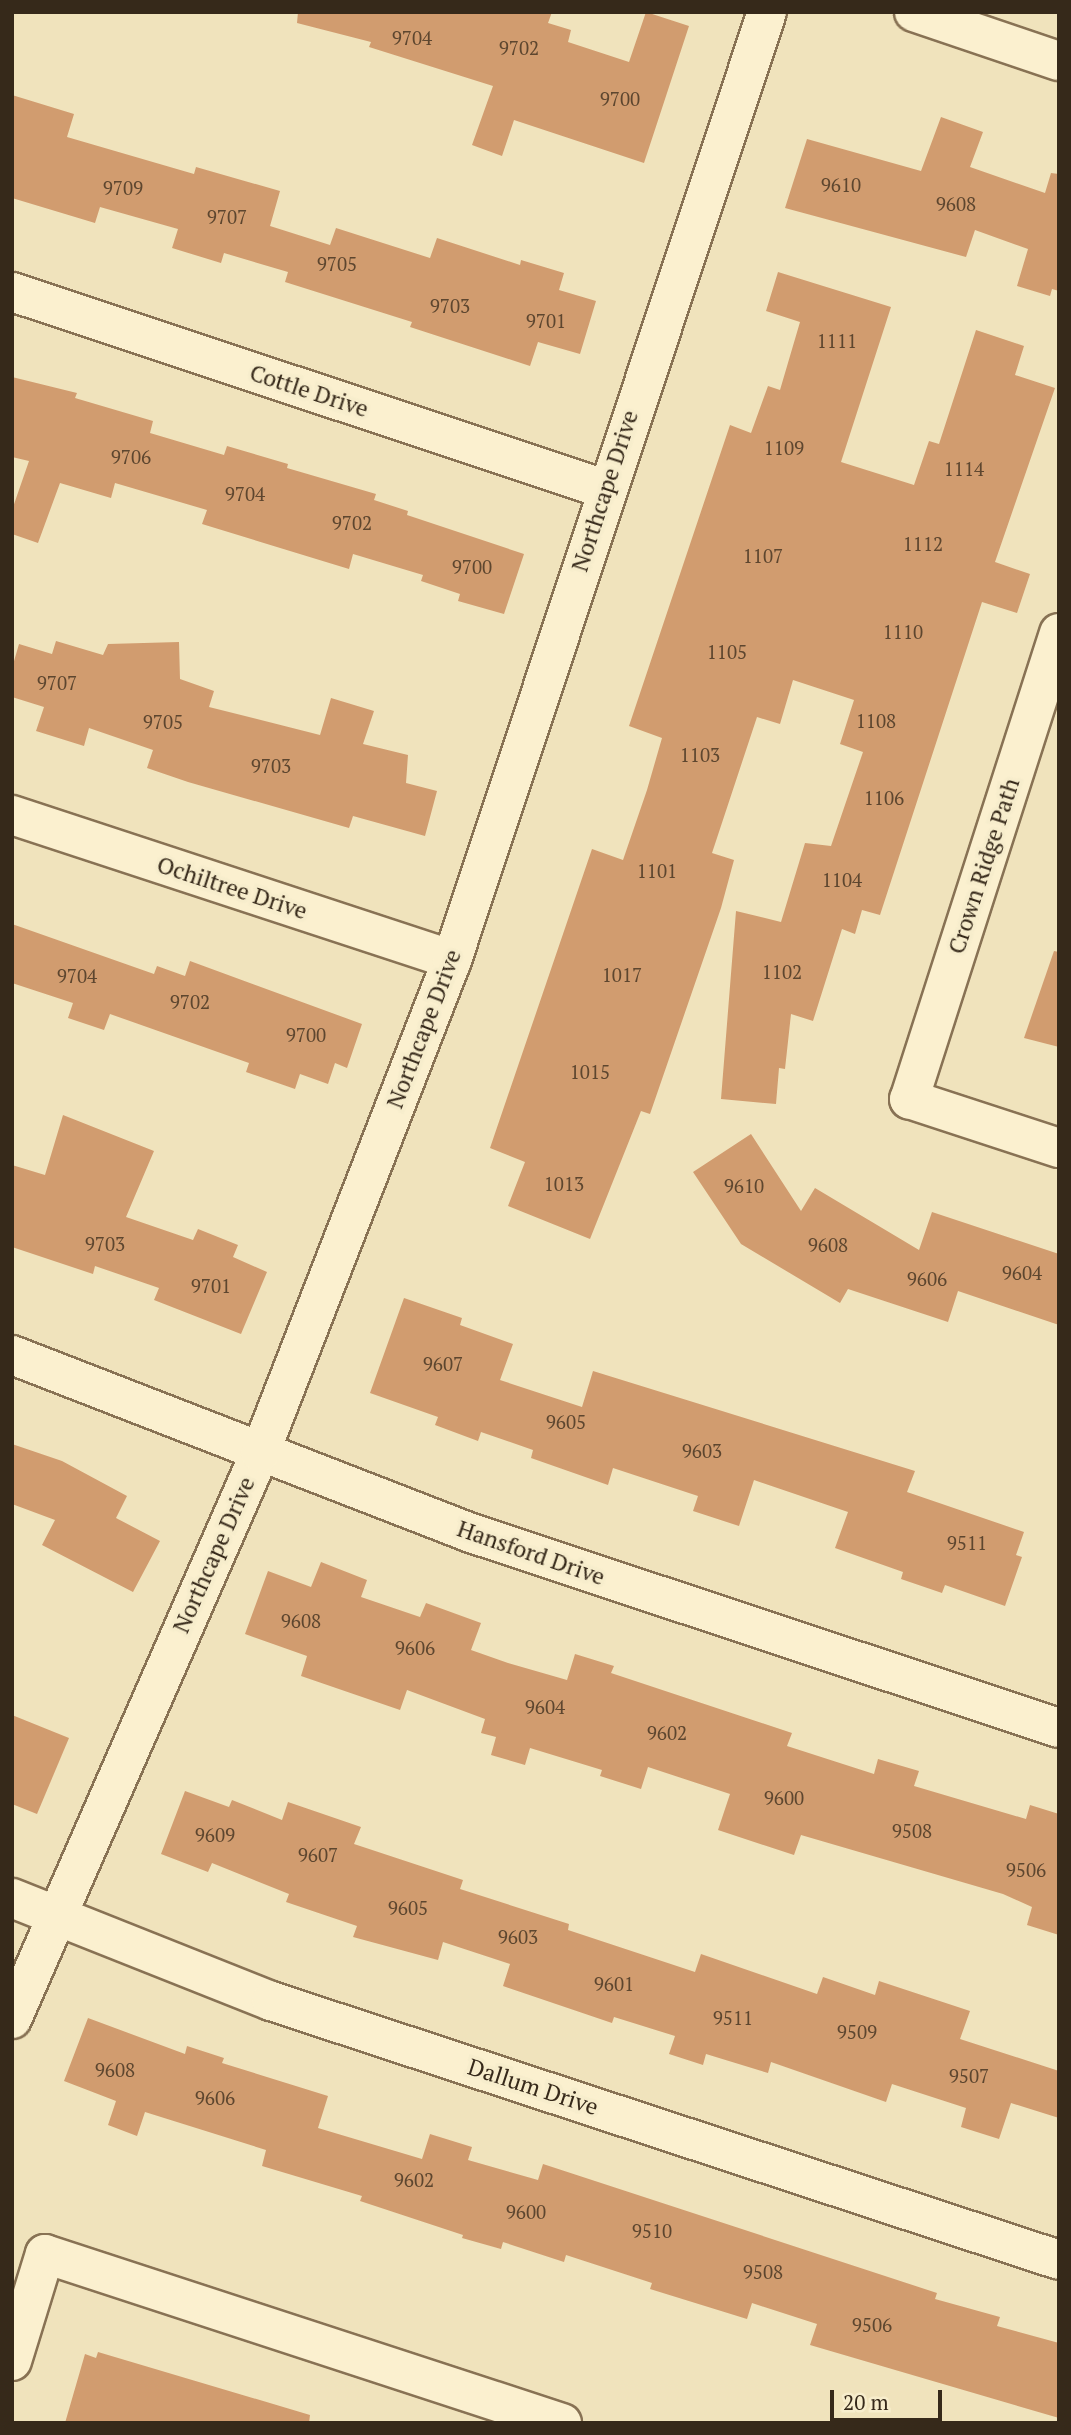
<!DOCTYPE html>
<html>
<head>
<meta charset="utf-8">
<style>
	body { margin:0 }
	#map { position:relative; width:1071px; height:2435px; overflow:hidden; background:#f0e3bc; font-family:"PT Serif",serif }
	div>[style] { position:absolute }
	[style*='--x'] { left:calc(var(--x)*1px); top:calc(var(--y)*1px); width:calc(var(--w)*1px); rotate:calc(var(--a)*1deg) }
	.building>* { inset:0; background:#d19c6f }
	.roads { filter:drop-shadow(2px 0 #887254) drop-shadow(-2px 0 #887254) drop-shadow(0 2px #887254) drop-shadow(0 -2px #887254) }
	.minor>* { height:38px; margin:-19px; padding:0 19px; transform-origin:19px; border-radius:19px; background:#fbf0cf }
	span { translate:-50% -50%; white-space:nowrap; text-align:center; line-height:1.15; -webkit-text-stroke:7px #f7edcc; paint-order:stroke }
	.number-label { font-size:19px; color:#5d462f }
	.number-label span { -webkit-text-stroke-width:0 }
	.street-label { font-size:23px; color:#36291a }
	.frame { position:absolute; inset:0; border:14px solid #36291a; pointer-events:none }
	.scale { position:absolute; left:830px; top:2390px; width:112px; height:32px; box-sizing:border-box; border:4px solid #36291a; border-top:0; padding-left:9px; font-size:21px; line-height:24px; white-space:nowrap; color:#36291a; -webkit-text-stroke:5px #f7edcc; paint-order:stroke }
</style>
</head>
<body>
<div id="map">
	<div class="building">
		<div style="clip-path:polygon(298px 12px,552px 12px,548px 23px,571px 30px,568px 42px,629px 62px,646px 12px,689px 26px,644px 163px,514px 120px,502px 156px,472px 145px,493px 86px,369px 47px,371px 42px,297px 23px)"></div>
		<div style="clip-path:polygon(12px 95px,74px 114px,67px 137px,194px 174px,196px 167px,280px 191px,270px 226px,330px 245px,336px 228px,430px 258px,437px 238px,520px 265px,521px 260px,564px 273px,559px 290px,596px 301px,580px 354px,538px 342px,530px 366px,410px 327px,412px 322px,285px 282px,288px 272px,224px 253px,221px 263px,172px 248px,178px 229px,100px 207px,95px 223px,12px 198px)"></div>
		<div style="clip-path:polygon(941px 117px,983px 132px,970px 167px,1045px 193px,1051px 173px,1059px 174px,1059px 291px,1052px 289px,1050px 296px,1017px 286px,1028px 249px,975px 230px,966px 257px,785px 208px,807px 139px,921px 171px)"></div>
		<div style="clip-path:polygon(778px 272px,891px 307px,841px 462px,914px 485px,929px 441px,939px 444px,976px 330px,1024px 346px,1015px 375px,1055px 388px,995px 562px,1030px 574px,1017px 613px,982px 602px,880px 915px,862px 910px,855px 934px,842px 929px,813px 1021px,791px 1014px,785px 1069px,779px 1068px,776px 1104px,721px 1099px,736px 911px,781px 922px,805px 843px,831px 846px,863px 752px,840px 744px,854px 700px,793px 680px,780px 724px,757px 717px,712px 853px,734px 860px,721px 908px,650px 1114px,641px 1111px,590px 1239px,508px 1206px,525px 1162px,490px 1148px,592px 849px,623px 860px,647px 790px,662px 738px,629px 726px,730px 425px,751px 433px,768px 386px,780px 390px,800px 322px,766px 311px)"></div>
		<div style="clip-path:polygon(12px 377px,77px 393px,75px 398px,153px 421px,150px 433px,224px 455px,227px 446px,288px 464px,287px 468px,376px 494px,374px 500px,408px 511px,407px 515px,524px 554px,504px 614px,458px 601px,460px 594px,421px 581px,423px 575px,353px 554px,349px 569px,326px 562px,202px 524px,207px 510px,115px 483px,111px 498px,60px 483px,38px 543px,12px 534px,12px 510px,29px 461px,12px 457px)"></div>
		<div style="clip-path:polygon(56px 641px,103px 655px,108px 644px,179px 642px,180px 679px,214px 691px,209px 707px,320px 735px,331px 698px,374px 711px,363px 744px,408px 755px,406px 783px,437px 791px,425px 836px,353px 816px,349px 828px,188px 782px,147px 768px,153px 750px,89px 728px,84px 746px,36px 731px,44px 707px,12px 697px,12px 668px,19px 644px,52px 654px)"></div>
		<div style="clip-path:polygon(12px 924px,154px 974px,157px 966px,185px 976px,190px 961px,362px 1024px,347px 1068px,335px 1063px,328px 1084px,300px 1074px,295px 1089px,246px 1072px,249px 1063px,110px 1014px,104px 1030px,68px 1018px,73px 1003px,12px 983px)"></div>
		<div style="clip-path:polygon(1054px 951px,1059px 952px,1059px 1047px,1024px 1038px)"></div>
		<div style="clip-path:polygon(63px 1115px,154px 1151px,126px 1217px,193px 1240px,198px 1229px,238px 1245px,233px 1257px,267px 1272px,241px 1334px,154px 1300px,159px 1288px,95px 1266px,93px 1274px,12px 1247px,12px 1165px,45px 1175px)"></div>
		<div style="clip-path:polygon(751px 1134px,801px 1211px,815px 1188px,919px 1250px,932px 1212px,1059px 1254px,1059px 1325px,958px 1291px,948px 1322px,848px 1289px,840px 1303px,741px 1244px,693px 1172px)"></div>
		<div style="clip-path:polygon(404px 1298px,462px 1318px,460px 1325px,513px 1344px,500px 1380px,582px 1407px,593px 1371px,915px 1471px,907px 1492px,1024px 1532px,1016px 1555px,1022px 1557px,1005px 1606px,945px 1585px,942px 1593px,901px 1579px,903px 1572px,835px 1548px,848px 1512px,754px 1480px,739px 1526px,693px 1511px,698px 1496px,613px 1468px,608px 1485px,531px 1458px,533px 1450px,481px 1432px,478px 1441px,435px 1425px,438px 1417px,370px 1393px)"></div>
		<div style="clip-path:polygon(12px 1444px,62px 1461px,127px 1496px,116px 1518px,160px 1541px,133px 1592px,42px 1545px,55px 1520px,12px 1504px)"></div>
		<div style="clip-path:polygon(321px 1562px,367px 1580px,361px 1597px,420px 1617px,426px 1603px,481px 1623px,471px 1650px,508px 1663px,567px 1680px,575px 1654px,614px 1666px,611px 1673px,792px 1733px,787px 1746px,874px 1774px,878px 1759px,919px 1771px,914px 1786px,1026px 1819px,1030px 1805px,1059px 1814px,1059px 1935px,1027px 1925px,1032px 1907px,1003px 1894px,801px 1835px,794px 1855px,718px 1830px,730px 1794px,648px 1767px,641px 1789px,600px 1776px,602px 1770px,530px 1748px,525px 1765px,491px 1755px,496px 1737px,481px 1733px,485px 1719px,407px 1690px,400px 1710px,301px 1676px,307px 1656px,245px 1634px,268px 1571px,311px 1587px)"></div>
		<div style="clip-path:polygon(12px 1715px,69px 1738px,37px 1814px,12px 1804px)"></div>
		<div style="clip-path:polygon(185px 1791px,229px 1807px,232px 1800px,282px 1820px,288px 1802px,361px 1827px,354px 1844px,463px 1880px,460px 1889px,569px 1924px,568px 1930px,695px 1972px,701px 1954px,817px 1994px,823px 1977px,875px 1995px,879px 1981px,970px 2011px,960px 2039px,1059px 2071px,1059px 2118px,1011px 2103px,999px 2139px,961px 2127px,966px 2108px,892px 2084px,886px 2102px,771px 2062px,768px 2073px,706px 2054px,703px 2065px,669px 2054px,675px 2036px,614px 2017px,612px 2023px,503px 1986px,510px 1964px,443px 1942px,438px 1960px,353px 1937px,357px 1926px,286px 1902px,289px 1894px,212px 1863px,208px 1872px,161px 1854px)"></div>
		<div style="clip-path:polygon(88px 2018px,185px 2054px,187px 2046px,224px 2058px,222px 2063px,328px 2096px,318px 2128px,422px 2159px,430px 2134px,472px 2147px,468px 2160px,538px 2180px,543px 2164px,937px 2293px,935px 2299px,1000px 2317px,997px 2326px,1059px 2343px,1059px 2418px,810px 2345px,817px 2324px,752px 2303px,747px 2319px,650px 2289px,652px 2283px,566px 2255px,564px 2262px,503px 2242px,501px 2249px,462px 2238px,463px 2235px,360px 2201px,362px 2196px,262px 2166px,266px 2150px,145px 2112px,137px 2136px,108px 2125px,116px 2101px,64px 2081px)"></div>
		<div style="clip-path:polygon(98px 2352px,310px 2415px,309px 2423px,65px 2423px,85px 2354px,96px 2358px)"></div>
	</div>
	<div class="roads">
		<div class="minor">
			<div style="--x:914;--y:12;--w:153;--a:18.7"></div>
			<div style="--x:12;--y:292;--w:625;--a:18.38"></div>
			<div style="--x:1059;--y:633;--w:490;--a:107.8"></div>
			<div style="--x:909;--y:1099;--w:158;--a:18.1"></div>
			<div style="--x:12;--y:815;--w:463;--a:18.2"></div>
			<div style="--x:12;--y:1355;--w:492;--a:21.2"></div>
			<div style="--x:471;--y:1533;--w:619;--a:18.35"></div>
			<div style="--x:12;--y:1898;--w:279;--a:21.7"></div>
			<div style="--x:271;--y:2001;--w:829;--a:18.19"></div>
			<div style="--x:12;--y:2019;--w:618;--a:-66.34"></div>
			<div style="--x:260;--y:1453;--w:529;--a:-68.72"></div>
			<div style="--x:452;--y:960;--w:999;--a:-71.62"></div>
			<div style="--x:12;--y:2361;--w:112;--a:-72.9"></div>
			<div style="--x:45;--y:2254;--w:544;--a:18.1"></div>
		</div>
	</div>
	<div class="number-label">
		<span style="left:412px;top:38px">9704</span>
		<span style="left:519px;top:48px">9702</span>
		<span style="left:620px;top:99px">9700</span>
		<span style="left:841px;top:185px">9610</span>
		<span style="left:123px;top:188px">9709</span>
		<span style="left:956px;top:204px">9608</span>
		<span style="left:227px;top:217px">9707</span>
		<span style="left:337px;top:264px">9705</span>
		<span style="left:450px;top:306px">9703</span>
		<span style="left:546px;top:321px">9701</span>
		<span style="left:837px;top:341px">1111</span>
		<span style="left:784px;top:448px">1109</span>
		<span style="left:131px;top:457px">9706</span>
		<span style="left:964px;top:469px">1114</span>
		<span style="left:245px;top:494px">9704</span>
		<span style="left:352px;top:523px">9702</span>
		<span style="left:923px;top:544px">1112</span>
		<span style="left:763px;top:556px">1107</span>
		<span style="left:472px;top:567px">9700</span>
		<span style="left:903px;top:632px">1110</span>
		<span style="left:727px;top:652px">1105</span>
		<span style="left:57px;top:683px">9707</span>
		<span style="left:876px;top:721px">1108</span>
		<span style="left:163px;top:722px">9705</span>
		<span style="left:700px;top:755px">1103</span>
		<span style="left:271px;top:766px">9703</span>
		<span style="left:884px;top:798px">1106</span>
		<span style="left:657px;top:871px">1101</span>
		<span style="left:842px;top:880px">1104</span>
		<span style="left:782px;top:972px">1102</span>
		<span style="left:622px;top:975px">1017</span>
		<span style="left:77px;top:976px">9704</span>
		<span style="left:190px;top:1002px">9702</span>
		<span style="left:306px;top:1035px">9700</span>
		<span style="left:590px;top:1072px">1015</span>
		<span style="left:564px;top:1184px">1013</span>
		<span style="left:744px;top:1186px">9610</span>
		<span style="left:105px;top:1244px">9703</span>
		<span style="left:828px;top:1245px">9608</span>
		<span style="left:1022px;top:1273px">9604</span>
		<span style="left:927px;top:1279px">9606</span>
		<span style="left:211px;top:1286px">9701</span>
		<span style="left:443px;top:1364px">9607</span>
		<span style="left:566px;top:1422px">9605</span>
		<span style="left:702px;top:1451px">9603</span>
		<span style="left:967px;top:1543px">9511</span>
		<span style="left:301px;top:1621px">9608</span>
		<span style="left:415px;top:1648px">9606</span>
		<span style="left:545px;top:1707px">9604</span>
		<span style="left:667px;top:1733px">9602</span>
		<span style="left:784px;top:1798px">9600</span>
		<span style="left:912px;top:1831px">9508</span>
		<span style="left:215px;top:1835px">9609</span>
		<span style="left:318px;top:1855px">9607</span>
		<span style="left:1026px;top:1870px">9506</span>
		<span style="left:408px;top:1908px">9605</span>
		<span style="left:518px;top:1937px">9603</span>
		<span style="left:614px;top:1984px">9601</span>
		<span style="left:733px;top:2018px">9511</span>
		<span style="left:857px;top:2032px">9509</span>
		<span style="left:115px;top:2070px">9608</span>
		<span style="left:969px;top:2076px">9507</span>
		<span style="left:215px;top:2098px">9606</span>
		<span style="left:414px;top:2180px">9602</span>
		<span style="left:526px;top:2212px">9600</span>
		<span style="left:652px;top:2231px">9510</span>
		<span style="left:763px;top:2272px">9508</span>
		<span style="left:872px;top:2325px">9506</span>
	</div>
	<div class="street-label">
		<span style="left:309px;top:391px;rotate:18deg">Cottle Drive</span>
		<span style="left:605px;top:491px;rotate:-72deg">Northcape Drive</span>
		<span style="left:984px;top:866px;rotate:-72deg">Crown Ridge Path</span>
		<span style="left:232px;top:888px;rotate:18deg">Ochiltree Drive</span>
		<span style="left:424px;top:1029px;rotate:-69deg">Northcape Drive</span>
		<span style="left:531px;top:1553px;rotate:19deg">Hansford Drive</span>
		<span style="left:214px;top:1555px;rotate:-66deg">Northcape Drive</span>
		<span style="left:533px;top:2087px;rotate:18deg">Dallum Drive</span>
	</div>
	<div class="frame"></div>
	<div class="scale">20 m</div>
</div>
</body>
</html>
